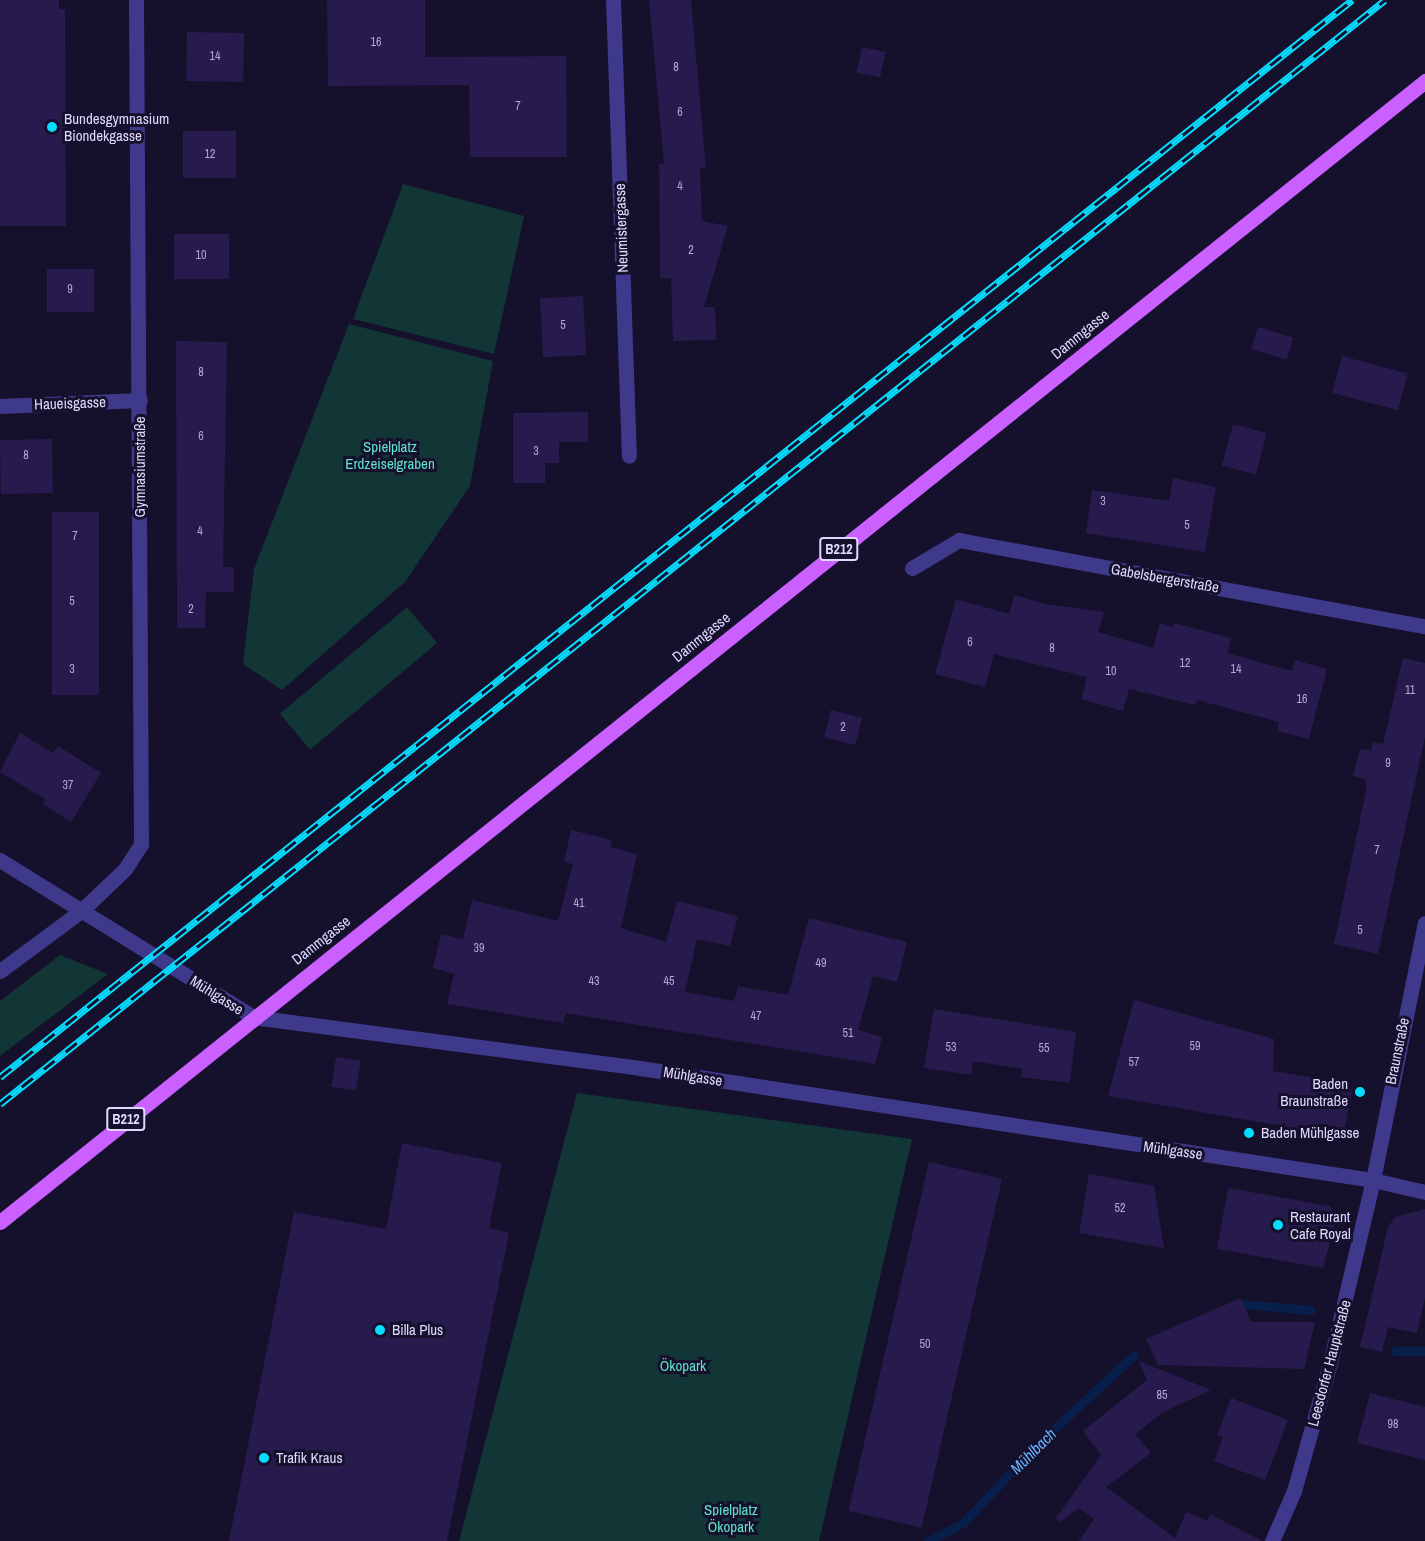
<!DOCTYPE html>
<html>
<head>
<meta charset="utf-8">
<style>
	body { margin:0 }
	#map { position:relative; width:1425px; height:1541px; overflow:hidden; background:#15102b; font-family:"Archivo Narrow",sans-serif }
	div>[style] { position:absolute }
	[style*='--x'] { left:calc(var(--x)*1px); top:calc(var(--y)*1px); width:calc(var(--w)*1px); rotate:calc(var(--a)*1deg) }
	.green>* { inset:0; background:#123535; transform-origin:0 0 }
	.stream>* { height:9px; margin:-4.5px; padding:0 4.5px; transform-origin:4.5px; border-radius:4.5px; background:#081e4b }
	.building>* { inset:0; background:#271b4d; transform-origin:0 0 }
	.minor>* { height:15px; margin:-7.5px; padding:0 7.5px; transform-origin:7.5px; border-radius:7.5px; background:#3f398b }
	.tertiary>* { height:15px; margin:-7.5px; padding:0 7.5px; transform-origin:7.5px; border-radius:7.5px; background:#3f398b }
	.primary>* { height:15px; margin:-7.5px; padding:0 7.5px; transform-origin:7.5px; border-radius:7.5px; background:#ca60ff }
	.rail>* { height:7px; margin-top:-3.5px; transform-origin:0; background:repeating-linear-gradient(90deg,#15102b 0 14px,#05ddff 0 28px); box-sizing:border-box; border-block:2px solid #05ddff }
	.dots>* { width:16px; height:16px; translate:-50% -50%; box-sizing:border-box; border:3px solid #15102b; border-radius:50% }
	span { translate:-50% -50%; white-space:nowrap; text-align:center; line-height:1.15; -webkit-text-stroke:6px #15102b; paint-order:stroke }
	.number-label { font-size:12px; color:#b1aad2 }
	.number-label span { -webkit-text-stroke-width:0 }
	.shield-label span { padding:2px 4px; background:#15102b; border:2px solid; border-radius:4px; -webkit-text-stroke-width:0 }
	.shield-label { font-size:14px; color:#dfd9ff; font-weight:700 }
	.poi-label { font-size:15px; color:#dfd9ff }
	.left { translate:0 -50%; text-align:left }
	.right { translate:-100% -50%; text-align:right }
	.street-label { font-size:15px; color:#dfd9ff }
	.park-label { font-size:15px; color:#5fe5c9 }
	.water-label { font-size:16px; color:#67b3ff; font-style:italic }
</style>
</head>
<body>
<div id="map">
	<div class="green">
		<div style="clip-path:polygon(403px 184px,524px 216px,494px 354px,353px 319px)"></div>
		<div style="clip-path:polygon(349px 324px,493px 361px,470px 486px,405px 582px,282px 690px,243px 664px,254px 569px)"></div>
		<div style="left:407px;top:607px;width:47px;height:166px;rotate:50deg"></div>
		<div style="clip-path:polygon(60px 955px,108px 974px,0 1056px,0 1001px)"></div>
		<div style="clip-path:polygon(577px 1093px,912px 1139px,819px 1541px,459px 1541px)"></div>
	</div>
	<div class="stream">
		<div style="--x:1243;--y:1304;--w:68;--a:5"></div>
		<div style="--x:1395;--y:1351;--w:30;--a:0"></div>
		<div style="--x:928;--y:1541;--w:38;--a:-27"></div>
		<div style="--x:962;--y:1524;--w:112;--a:-46.5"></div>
		<div style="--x:1039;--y:1443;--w:129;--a:-42.8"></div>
	</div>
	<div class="building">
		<div style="clip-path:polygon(0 0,59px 0,59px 9px,65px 9px,66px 226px,0 226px)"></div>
		<div style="clip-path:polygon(327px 0,425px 0,425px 57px,566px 56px,567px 157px,470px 157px,469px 85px,328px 86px)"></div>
		<div style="clip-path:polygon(649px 0,691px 0,706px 168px,700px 168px,702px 221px,728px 226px,704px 307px,715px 307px,716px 340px,673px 341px,671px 278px,660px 278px,659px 164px,664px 164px)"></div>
		<div style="left:187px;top:32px;width:57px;height:49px;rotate:1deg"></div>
		<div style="left:862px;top:47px;width:24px;height:26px;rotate:12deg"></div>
		<div style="left:183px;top:131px;width:53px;height:47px"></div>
		<div style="left:174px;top:234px;width:55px;height:45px"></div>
		<div style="left:47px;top:269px;width:47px;height:43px"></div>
		<div style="left:583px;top:296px;width:59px;height:43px;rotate:87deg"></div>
		<div style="left:1258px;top:327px;width:37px;height:23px;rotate:17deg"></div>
		<div style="clip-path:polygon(176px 341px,227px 342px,223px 567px,234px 567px,234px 592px,206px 592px,205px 628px,177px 628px)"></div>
		<div style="left:1342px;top:356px;width:68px;height:38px;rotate:15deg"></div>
		<div style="clip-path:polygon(588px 412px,588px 442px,559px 442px,559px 463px,545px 463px,545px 483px,513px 483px,513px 413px)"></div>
		<div style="left:1233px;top:424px;width:35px;height:43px;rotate:15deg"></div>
		<div style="left:52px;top:439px;width:54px;height:52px;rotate:89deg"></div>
		<div style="clip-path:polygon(1173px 478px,1216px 487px,1205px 552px,1086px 533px,1092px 490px,1169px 501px)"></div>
		<div style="left:52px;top:512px;width:47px;height:183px"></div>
		<div style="clip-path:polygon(1014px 595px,1046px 604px,1104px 612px,1098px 632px,1153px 648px,1160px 623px,1173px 627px,1174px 623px,1231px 638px,1227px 653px,1292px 671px,1295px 660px,1327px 669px,1309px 739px,1277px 731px,1279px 722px,1197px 700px,1195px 705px,1129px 689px,1123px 711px,1081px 699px,1087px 677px,994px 654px,985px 687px,935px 674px,956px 599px,1009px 614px)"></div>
		<div style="clip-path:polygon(1403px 658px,1425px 663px,1425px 737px,1378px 954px,1334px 944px,1366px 791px,1366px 779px,1353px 776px,1360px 749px,1371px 751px,1373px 742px,1383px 744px)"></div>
		<div style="left:831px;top:710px;width:32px;height:28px;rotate:14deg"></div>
		<div style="clip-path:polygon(20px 733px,53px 753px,58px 746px,101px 773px,71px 822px,43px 804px,45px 799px,0 772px)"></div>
		<div style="clip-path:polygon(571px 830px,612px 840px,610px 847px,637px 854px,621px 928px,666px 942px,677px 901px,738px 916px,730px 946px,697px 939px,685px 992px,734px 1001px,738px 986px,788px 995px,809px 918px,907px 942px,897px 982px,873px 976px,858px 1030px,882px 1037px,875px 1064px,566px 1013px,563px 1023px,447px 1004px,454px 974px,433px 968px,441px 934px,463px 939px,472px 900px,558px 921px,573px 864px,564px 862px)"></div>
		<div style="clip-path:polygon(1134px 1000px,1274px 1039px,1273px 1071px,1328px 1080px,1328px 1086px,1352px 1089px,1345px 1128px,1335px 1135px,1108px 1096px)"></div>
		<div style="clip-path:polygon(934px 1009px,1076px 1032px,1070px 1083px,1021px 1077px,1022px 1069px,973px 1061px,971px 1075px,924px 1068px)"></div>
		<div style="left:336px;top:1057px;width:25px;height:30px;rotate:9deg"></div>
		<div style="clip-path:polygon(402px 1143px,502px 1163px,489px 1228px,509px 1233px,447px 1541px,229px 1541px,294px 1212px,386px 1229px)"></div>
		<div style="left:929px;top:1162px;width:75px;height:358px;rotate:13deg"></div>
		<div style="clip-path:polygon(1089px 1174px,1154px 1186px,1164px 1248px,1079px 1233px)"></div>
		<div style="clip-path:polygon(1228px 1188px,1330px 1206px,1336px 1220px,1323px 1268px,1217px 1249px)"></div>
		<div style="clip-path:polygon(1425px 1209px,1425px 1298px,1417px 1333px,1388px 1327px,1382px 1352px,1360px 1347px,1388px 1227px,1395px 1217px)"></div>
		<div style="clip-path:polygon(1241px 1298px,1251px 1322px,1315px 1322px,1304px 1369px,1158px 1365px,1146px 1339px)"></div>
		<div style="clip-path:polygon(1139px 1361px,1211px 1390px,1163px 1412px,1135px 1434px,1151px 1453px,1106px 1487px,1175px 1538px,1186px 1512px,1207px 1521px,1210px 1514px,1262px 1541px,1079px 1541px,1094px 1519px,1079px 1508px,1060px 1522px,1056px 1518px,1101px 1455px,1083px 1431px,1147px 1380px)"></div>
		<div style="clip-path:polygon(1370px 1393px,1425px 1407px,1425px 1460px,1357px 1443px)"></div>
		<div style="clip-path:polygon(1231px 1398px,1288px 1420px,1265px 1480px,1214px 1461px,1223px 1437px,1217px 1435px)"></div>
	</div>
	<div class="minor">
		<div style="--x:613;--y:0;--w:456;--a:88"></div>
		<div style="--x:0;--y:406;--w:140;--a:-2.5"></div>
		<div style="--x:912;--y:568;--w:55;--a:-30.8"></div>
		<div style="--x:959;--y:540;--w:474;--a:10.5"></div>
		<div style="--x:0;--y:860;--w:298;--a:31.8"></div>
		<div style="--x:0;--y:971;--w:102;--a:-36.6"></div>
		<div style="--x:82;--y:910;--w:59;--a:-43.6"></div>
		<div style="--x:125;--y:869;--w:30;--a:-57"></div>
		<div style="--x:141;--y:844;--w:844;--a:-90.34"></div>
		<div style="--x:1272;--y:1541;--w:55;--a:-66.3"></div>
		<div style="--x:1294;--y:1491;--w:133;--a:-74.3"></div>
		<div style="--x:1330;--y:1363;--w:188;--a:-76.8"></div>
		<div style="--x:1373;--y:1180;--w:262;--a:-78.6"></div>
	</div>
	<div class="tertiary">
		<div style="--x:253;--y:1017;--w:390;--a:7.5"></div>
		<div style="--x:640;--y:1068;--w:742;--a:8.69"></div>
		<div style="--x:1373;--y:1180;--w:53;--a:13"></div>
	</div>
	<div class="primary">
		<div style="--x:0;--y:1222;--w:1826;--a:-38.68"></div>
	</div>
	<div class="rail">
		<div style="--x:0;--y:1077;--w:1729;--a:-38.54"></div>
		<div style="--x:0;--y:1104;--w:1771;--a:-38.56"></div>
	</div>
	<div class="dots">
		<div style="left:52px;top:127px;background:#05ddff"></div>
		<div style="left:1360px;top:1092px;background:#05ddff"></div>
		<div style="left:1249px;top:1133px;background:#05ddff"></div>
		<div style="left:1278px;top:1225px;background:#05ddff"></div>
		<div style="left:380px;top:1330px;background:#05ddff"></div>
		<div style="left:264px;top:1458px;background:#05ddff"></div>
	</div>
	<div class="number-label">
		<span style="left:376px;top:43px">16</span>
		<span style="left:215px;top:57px">14</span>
		<span style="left:676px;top:68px">8</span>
		<span style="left:518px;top:107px">7</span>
		<span style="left:680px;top:113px">6</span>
		<span style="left:210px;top:155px">12</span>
		<span style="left:680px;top:187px">4</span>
		<span style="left:691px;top:251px">2</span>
		<span style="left:201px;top:256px">10</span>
		<span style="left:70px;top:290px">9</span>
		<span style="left:563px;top:326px">5</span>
		<span style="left:201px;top:373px">8</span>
		<span style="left:201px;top:437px">6</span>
		<span style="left:536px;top:452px">3</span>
		<span style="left:26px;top:456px">8</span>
		<span style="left:1103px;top:502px">3</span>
		<span style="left:1187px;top:526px">5</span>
		<span style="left:200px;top:532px">4</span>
		<span style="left:75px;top:537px">7</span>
		<span style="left:72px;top:602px">5</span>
		<span style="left:191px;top:610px">2</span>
		<span style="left:970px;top:643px">6</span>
		<span style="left:1052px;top:649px">8</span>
		<span style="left:1185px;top:664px">12</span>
		<span style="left:72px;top:670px">3</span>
		<span style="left:1236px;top:670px">14</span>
		<span style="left:1111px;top:672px">10</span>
		<span style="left:1410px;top:691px">11</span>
		<span style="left:1302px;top:700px">16</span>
		<span style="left:843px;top:728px">2</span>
		<span style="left:1388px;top:764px">9</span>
		<span style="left:68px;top:786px">37</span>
		<span style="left:1377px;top:851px">7</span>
		<span style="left:579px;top:904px">41</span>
		<span style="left:1360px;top:931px">5</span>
		<span style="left:479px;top:949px">39</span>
		<span style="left:821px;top:964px">49</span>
		<span style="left:594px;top:982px">43</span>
		<span style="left:669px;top:982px">45</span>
		<span style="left:756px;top:1017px">47</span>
		<span style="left:848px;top:1034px">51</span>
		<span style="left:1195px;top:1047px">59</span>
		<span style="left:951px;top:1048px">53</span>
		<span style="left:1044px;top:1049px">55</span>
		<span style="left:1134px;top:1063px">57</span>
		<span style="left:1120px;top:1209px">52</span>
		<span style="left:925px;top:1345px">50</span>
		<span style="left:1162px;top:1396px">85</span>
		<span style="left:1393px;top:1425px">98</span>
	</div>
	<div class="shield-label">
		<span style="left:839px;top:549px">B212</span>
		<span style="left:126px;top:1119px">B212</span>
	</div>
	<div class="poi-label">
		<span class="left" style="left:64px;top:127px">Bundesgymnasium<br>Biondekgasse</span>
		<span class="right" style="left:1348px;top:1092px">Baden<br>Braunstraße</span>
		<span class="left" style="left:1261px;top:1133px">Baden Mühlgasse</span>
		<span class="left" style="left:1290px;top:1225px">Restaurant<br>Cafe Royal</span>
		<span class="left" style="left:392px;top:1330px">Billa Plus</span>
		<span class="left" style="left:276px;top:1458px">Trafik Kraus</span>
	</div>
	<div class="street-label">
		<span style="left:621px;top:228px;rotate:-92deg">Neumistergasse</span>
		<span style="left:1080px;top:334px;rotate:-39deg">Dammgasse</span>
		<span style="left:70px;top:403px;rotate:-2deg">Haueisgasse</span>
		<span style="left:140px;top:467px;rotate:-90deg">Gymnasiumstraße</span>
		<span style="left:1165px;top:578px;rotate:10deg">Gabelsbergerstraße</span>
		<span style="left:701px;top:637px;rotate:-39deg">Dammgasse</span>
		<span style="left:321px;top:940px;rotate:-38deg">Dammgasse</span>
		<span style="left:217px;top:995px;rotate:32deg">Mühlgasse</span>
		<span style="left:1397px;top:1051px;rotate:-78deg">Braunstraße</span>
		<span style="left:693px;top:1076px;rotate:9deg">Mühlgasse</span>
		<span style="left:1173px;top:1150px;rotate:8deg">Mühlgasse</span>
		<span style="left:1329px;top:1363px;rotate:-75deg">Leesdorfer Hauptstraße</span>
	</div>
	<div class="park-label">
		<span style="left:390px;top:455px">Spielplatz<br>Erdzeiselgraben</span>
		<span style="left:683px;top:1366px">Ökopark</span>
		<span style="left:731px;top:1518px">Spielplatz<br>Ökopark</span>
	</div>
	<div class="water-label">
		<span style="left:1033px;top:1451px;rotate:-45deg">Mühlbach</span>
	</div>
</div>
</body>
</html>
